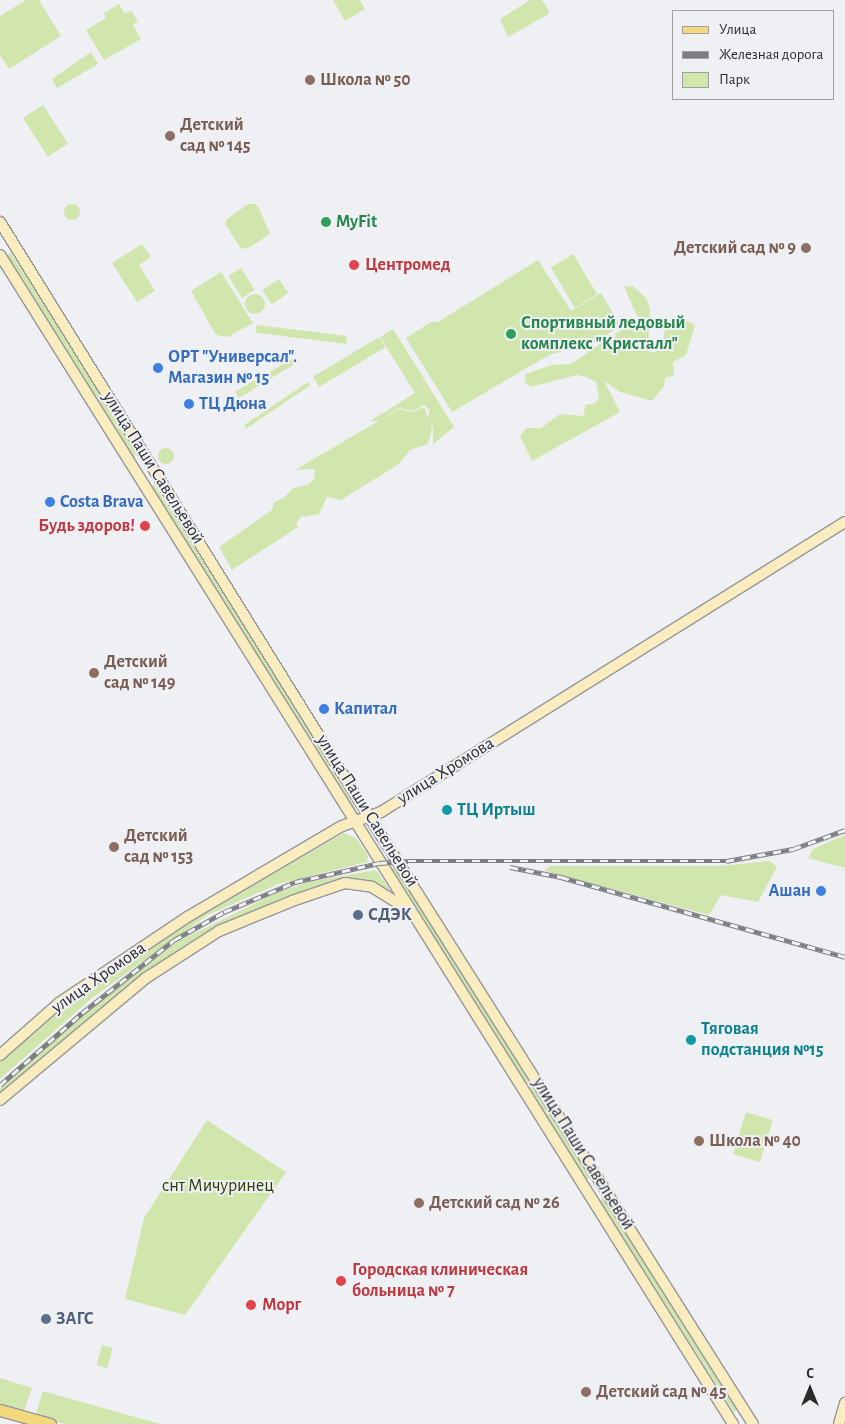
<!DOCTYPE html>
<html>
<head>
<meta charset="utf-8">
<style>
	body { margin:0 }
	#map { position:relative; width:845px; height:1424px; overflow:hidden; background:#eff0f4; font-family:"Alegreya Sans",sans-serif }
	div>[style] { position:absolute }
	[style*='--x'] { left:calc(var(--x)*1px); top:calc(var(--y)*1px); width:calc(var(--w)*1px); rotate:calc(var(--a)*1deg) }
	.green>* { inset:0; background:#d0e6ad; transform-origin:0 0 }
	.round { border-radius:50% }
	.roads { filter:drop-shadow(1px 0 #96979a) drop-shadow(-1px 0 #96979a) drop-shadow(0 1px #96979a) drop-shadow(0 -1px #96979a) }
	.secondary>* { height:10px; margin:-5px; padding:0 5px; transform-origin:5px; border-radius:5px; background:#f9ecbe }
	.primary>* { height:11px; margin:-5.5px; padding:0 5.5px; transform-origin:5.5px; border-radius:5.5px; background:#f2d97c }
	.rail>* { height:4.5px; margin-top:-2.25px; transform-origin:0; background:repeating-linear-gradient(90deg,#eff0f4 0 8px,#7d7e80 0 16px); box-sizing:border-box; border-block:1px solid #7d7e80 }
	.dots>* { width:14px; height:14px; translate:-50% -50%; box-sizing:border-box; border:2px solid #eff0f4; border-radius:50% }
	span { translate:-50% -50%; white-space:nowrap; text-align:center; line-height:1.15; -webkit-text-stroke:4px #eff0f4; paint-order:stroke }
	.education-label { font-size:18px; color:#785e54; font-weight:700 }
	.left { translate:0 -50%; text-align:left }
	.right { translate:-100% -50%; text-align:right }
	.leisure-label { font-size:18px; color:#27864d; font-weight:700 }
	.health-label { font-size:18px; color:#be3a42; font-weight:700 }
	.shop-label { font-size:18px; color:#366cbe; font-weight:700 }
	.street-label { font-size:18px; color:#2b2b2d }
	.culture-label { font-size:18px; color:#0d838f; font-weight:700 }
	.service-label { font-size:18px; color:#4e5e75; font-weight:700 }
	.park-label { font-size:18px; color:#2d3d07 }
	.legend { position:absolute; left:672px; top:10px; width:162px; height:90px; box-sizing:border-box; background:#eff0f4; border:1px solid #a1a1a4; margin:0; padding:6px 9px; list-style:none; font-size:15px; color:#2b2b2d }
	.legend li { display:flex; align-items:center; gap:10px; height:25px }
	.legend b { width:25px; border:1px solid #a1a1a4 }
	.north { position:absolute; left:785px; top:1364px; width:50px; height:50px; -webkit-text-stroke:4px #eff0f4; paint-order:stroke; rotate:0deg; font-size:14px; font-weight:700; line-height:20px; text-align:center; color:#2b2b2d }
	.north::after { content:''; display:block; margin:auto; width:18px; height:22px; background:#2b2b2d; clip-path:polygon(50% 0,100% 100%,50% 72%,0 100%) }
</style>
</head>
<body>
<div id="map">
	<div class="green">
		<div style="clip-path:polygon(26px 0,39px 0,61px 36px,9px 69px,0 55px,0 16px)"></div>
		<div style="clip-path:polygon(333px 0,360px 0,365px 9px,345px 21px)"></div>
		<div style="clip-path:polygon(530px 0,542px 0,549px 11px,547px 15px,508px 37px,500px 19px)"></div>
		<div style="clip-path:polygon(119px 4px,125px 14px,131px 10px,138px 22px,133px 25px,141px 39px,104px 60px,86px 30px,106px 18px,104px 13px)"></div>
		<div style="clip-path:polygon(91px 52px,98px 64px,57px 88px,52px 79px)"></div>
		<div style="left:43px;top:105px;width:46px;height:24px;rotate:57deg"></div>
		<div class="round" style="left:64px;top:204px;width:16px;height:16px"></div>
		<div style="clip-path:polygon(248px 204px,255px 204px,259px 208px,270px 234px,250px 247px,241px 249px,225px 224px,227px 219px)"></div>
		<div style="clip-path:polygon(142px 244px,151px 257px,139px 265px,155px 291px,137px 302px,112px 263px)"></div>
		<div style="clip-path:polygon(10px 252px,80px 358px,136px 452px,135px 458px,132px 458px,119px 439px,7px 257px)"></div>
		<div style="left:573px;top:254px;width:47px;height:26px;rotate:59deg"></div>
		<div style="clip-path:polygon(538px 260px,571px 311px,601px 293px,621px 326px,595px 342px,549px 355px,452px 412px,406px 338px,431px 322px,438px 322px)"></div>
		<div style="left:241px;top:268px;width:26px;height:15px;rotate:58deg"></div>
		<div style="clip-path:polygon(221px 272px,253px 323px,228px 337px,216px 335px,191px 291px)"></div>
		<div style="left:279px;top:279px;width:17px;height:20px;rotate:57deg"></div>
		<div style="clip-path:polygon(633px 286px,646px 298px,650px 308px,648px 351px,654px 353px,661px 348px,667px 322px,682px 319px,695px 325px,686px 355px,673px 362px,674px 375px,665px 378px,664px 386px,652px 401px,620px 392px,604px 381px,620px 412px,532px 461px,520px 436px,527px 428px,541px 428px,560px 414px,584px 416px,585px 405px,596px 403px,599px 398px,596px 382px,586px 377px,577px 375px,530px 387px,525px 382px,525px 374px,552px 365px,571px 364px,616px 333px,640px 322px,624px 287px)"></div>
		<div class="round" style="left:245px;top:294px;width:20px;height:20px"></div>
		<div style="clip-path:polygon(393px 329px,454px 427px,433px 444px,433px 427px,428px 419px,430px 410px,424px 405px,413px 411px,399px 408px,378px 421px,370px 421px,415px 393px,380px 337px)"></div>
		<div style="left:347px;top:336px;width:8px;height:91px;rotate:97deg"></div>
		<div style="left:379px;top:337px;width:12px;height:77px;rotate:59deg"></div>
		<div style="left:293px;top:358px;width:6px;height:32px;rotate:59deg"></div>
		<div style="clip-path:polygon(255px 380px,262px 384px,239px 398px,235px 392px)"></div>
		<div style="left:308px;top:382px;width:4px;height:77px;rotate:56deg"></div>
		<div style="clip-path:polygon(424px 407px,432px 428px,428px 444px,410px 450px,399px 464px,341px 500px,327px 497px,319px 514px,300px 517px,296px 525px,298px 527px,232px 570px,219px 547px,272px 510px,274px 502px,284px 498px,293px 488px,308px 485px,314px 479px,315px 469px,295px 470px,399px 409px,413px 412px)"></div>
		<div class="round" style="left:158px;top:448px;width:16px;height:16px"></div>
		<div style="clip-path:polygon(154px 484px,358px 807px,356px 810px,151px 487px)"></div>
		<div style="clip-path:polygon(344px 833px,356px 838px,368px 856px,367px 862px,278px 884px,208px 915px,92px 998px,0 1079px,0 1061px,62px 1006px,156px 941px)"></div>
		<div style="clip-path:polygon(845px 835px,845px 868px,808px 858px,813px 849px)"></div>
		<div style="clip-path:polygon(770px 861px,777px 867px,758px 902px,721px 895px,709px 915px,545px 871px,549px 866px,719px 866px)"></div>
		<div style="clip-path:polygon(398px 867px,592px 1175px,591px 1178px,586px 1179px,389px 868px)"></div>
		<div style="clip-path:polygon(376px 870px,390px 890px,364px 879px,352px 878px,319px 887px,209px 931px,183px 946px,127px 987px,0 1093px,0 1088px,101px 1000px,179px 941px,280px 891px,314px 881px)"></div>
		<div style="left:746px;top:1112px;width:28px;height:44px;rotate:17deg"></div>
		<div style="clip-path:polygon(207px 1120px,286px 1172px,185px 1315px,125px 1299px,144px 1218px)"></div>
		<div style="clip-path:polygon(603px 1196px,740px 1408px,734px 1412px,600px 1201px)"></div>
		<div style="left:102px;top:1345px;width:11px;height:21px;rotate:15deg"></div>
		<div style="clip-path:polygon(0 1378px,32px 1388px,23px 1414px,0 1408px)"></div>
		<div style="clip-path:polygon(43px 1391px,160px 1424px,64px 1424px,35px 1416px)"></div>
	</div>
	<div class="roads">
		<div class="secondary">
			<div style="--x:0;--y:222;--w:702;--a:58.17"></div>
			<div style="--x:370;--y:818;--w:717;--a:57.71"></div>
			<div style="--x:0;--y:255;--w:1380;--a:57.91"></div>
			<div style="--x:0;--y:1055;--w:79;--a:-41.4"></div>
			<div style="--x:59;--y:1003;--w:156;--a:-33.8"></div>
			<div style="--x:189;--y:916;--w:178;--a:-30.5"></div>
			<div style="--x:342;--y:826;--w:41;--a:-19.7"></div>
			<div style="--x:381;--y:812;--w:547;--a:-32.01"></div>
			<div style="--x:0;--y:1100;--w:190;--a:-39.9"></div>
			<div style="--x:146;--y:978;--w:87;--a:-32.8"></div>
			<div style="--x:219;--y:931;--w:79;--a:-22.3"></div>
			<div style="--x:292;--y:901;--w:56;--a:-18.8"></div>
			<div style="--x:345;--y:883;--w:27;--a:8"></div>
			<div style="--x:372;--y:887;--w:36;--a:32"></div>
			<div style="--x:839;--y:1424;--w:22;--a:-74"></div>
		</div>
		<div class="primary">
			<div style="--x:0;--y:1410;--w:52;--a:15.6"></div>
		</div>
	</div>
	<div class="rail">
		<div style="--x:510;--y:867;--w:52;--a:11.1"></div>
		<div style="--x:561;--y:877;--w:295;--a:15.7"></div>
		<div style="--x:0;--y:1085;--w:109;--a:-41.3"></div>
		<div style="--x:82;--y:1013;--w:117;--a:-38.4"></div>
		<div style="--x:174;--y:940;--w:57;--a:-29.2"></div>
		<div style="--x:224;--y:912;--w:77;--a:-22.9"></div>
		<div style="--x:295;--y:882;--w:86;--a:-12.7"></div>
		<div style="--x:379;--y:863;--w:29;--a:-4"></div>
		<div style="--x:408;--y:861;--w:318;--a:0"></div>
		<div style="--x:726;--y:861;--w:68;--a:-10.2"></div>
		<div style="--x:793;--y:849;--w:55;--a:-20.1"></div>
	</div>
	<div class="dots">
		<div style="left:310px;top:80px;background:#8d6e63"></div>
		<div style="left:170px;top:136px;background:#8d6e63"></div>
		<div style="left:326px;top:222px;background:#2e9e5b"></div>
		<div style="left:806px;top:248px;background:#8d6e63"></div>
		<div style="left:354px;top:265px;background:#e0444e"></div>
		<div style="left:511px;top:334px;background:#2e9e5b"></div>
		<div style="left:158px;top:368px;background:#3f7fe0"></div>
		<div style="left:189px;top:404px;background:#3f7fe0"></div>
		<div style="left:50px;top:502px;background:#3f7fe0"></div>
		<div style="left:145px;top:526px;background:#e0444e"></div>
		<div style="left:94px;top:673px;background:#8d6e63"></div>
		<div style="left:324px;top:709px;background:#3f7fe0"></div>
		<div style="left:447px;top:810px;background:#0f9aa8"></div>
		<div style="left:114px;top:847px;background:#8d6e63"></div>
		<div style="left:821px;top:891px;background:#3f7fe0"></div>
		<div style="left:358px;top:915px;background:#5c6f8a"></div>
		<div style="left:691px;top:1040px;background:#0f9aa8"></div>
		<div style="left:699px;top:1141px;background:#8d6e63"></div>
		<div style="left:419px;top:1203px;background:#8d6e63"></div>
		<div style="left:341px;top:1281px;background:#e0444e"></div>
		<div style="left:251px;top:1305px;background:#e0444e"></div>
		<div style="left:46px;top:1319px;background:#5c6f8a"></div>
		<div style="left:586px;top:1392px;background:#8d6e63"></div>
	</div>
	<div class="education-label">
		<span class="left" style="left:320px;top:80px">Школа № 50</span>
		<span class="left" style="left:180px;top:136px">Детский<br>сад № 145</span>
		<span class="right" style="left:796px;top:248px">Детский сад № 9</span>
		<span class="left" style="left:104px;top:673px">Детский<br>сад № 149</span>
		<span class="left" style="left:124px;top:847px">Детский<br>сад № 153</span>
		<span class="left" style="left:709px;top:1141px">Школа № 40</span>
		<span class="left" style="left:429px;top:1203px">Детский сад № 26</span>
		<span class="left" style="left:596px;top:1392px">Детский сад № 45</span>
	</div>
	<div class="leisure-label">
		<span class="left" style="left:336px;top:222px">MyFit</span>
		<span class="left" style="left:521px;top:334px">Спортивный ледовый<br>комплекс "Кристалл"</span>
	</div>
	<div class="health-label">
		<span class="left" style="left:365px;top:265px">Центромед</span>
		<span class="right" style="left:135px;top:526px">Будь здоров!</span>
		<span class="left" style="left:352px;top:1281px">Городская клиническая<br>больница № 7</span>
		<span class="left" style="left:262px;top:1305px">Морг</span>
	</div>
	<div class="shop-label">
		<span class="left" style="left:168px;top:368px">ОРТ "Универсал".<br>Магазин № 15</span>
		<span class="left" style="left:199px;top:404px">ТЦ Дюна</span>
		<span class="left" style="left:60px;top:502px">Costa Brava</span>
		<span class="left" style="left:334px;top:709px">Капитал</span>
		<span class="right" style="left:811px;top:891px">Ашан</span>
	</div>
	<div class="street-label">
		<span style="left:153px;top:468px;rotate:58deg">улица Паши Савельевой</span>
		<span style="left:446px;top:771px;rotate:-32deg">улица Хромова</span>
		<span style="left:367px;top:811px;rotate:58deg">улица Паши Савельевой</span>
		<span style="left:99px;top:978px;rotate:-35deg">улица Хромова</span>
		<span style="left:583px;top:1154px;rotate:58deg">улица Паши Савельевой</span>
	</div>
	<div class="culture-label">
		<span class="left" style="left:457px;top:810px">ТЦ Иртыш</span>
		<span class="left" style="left:701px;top:1040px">Тяговая<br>подстанция №15</span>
	</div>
	<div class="service-label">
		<span class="left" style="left:368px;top:915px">СДЭК</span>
		<span class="left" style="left:56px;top:1319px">ЗАГС</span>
	</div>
	<div class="park-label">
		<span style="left:218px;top:1186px">снт Мичуринец</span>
	</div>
	<ul class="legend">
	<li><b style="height:6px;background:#f2d97c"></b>Улица</li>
	<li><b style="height:6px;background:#7d7e80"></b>Железная дорога</li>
	<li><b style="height:14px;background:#d0e6ad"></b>Парк</li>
	</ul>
	<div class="north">С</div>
</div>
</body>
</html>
